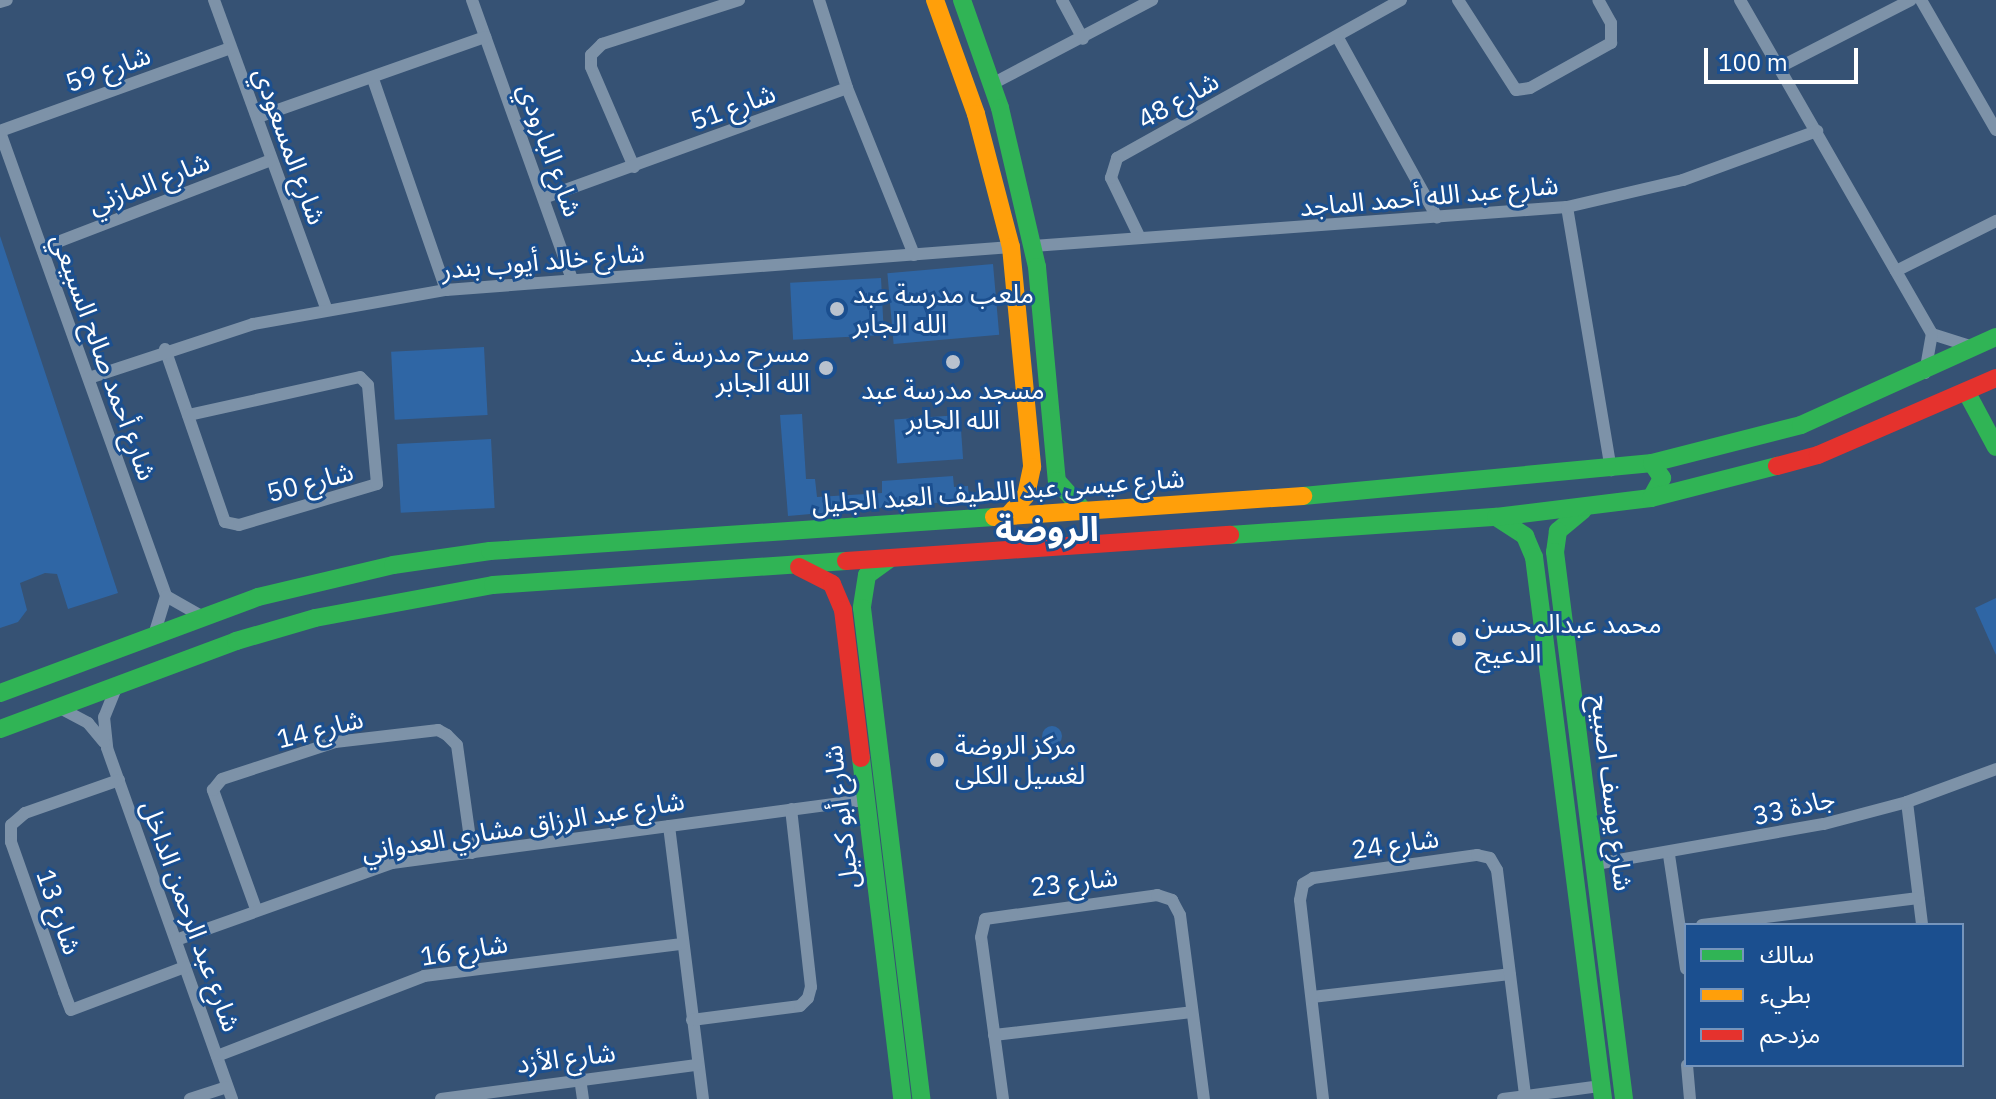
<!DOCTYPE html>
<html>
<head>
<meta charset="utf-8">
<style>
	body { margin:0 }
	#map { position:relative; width:1996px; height:1099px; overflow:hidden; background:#365274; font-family:"IBM Plex Sans","Noto Sans Arabic",sans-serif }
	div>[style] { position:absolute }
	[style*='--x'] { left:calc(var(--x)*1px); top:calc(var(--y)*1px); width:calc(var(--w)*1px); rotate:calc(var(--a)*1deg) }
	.green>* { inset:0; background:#2f66a5; transform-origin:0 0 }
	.round { border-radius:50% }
	.street>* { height:12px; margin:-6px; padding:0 6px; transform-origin:6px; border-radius:6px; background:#7d92a8 }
	.fast>* { height:18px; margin:-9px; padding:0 9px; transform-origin:9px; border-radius:9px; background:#30b455 }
	.slow>* { height:18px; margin:-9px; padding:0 9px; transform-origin:9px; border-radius:9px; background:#ff9f0a }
	.jam>* { height:18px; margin:-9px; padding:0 9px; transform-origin:9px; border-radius:9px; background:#e5322d }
	.dots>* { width:22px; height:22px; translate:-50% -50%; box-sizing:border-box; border:4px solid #1b4f8f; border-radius:50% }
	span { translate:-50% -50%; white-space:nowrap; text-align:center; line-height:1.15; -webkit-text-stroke:6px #1b4f8f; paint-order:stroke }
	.street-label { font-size:26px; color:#fff }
	.poi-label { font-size:26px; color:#fff }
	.left { translate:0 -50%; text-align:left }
	.right { translate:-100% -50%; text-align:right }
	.district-label { font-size:34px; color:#fff; font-weight:700 }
	.legend { position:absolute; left:1684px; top:923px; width:280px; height:144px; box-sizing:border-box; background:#1b4f8f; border:2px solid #7695bc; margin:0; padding:10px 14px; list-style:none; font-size:24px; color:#fff }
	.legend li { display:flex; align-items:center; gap:16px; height:40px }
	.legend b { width:40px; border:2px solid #7695bc }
	.scale { position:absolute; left:1704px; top:48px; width:154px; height:36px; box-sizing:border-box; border:4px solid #fff; border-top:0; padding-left:10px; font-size:24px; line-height:28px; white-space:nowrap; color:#fff; -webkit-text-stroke:6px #1b4f8f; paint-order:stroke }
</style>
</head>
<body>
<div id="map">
	<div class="green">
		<div style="clip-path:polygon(0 236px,118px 593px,68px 609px,57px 574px,45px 573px,20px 583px,27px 610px,18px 622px,0 628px)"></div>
		<div style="left:993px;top:264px;width:71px;height:106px;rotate:85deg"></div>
		<div style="left:881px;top:278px;width:57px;height:91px;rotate:87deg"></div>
		<div style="left:484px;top:347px;width:68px;height:93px;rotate:87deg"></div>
		<div style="clip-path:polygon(802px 414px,806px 479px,815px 479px,817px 497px,882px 493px,882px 481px,953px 476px,954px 487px,968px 486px,969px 500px,788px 516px,780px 415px)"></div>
		<div style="left:960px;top:415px;width:44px;height:66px;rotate:86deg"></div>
		<div style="left:491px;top:439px;width:69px;height:94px;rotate:87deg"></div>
		<div style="clip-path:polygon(1996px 598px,1996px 655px,1975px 608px)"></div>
		<div class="round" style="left:1042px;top:726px;width:20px;height:20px"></div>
	</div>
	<div class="street">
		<div style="--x:214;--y:0;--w:328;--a:70"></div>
		<div style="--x:472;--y:0;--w:297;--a:70.3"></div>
		<div style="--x:819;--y:0;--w:92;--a:72.3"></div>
		<div style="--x:847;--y:88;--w:180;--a:68.1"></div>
		<div style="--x:1062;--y:0;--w:44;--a:61.7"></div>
		<div style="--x:1458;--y:0;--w:107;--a:57.2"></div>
		<div style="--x:1516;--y:90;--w:14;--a:-8"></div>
		<div style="--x:1530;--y:88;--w:93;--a:-29.1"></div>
		<div style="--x:1611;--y:43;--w:20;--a:-90"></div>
		<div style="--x:1611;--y:23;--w:26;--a:-119"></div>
		<div style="--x:1740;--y:0;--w:385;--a:60.1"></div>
		<div style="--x:1932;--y:334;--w:43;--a:17.6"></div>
		<div style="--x:1921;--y:0;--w:150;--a:60"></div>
		<div style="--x:0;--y:2;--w:7;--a:-16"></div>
		<div style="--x:1338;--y:38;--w:205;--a:61.1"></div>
		<div style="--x:1778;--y:68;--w:149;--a:-27.1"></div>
		<div style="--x:373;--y:79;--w:223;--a:70.9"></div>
		<div style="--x:992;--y:84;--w:181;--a:-27.7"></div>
		<div style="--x:258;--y:117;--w:241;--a:-19.4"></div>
		<div style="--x:0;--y:131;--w:245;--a:-19.8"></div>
		<div style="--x:0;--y:132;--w:493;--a:70.3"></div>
		<div style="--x:166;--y:596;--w:41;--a:107.1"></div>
		<div style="--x:634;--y:167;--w:109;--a:-113.3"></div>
		<div style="--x:591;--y:67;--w:12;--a:-90"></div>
		<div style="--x:591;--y:55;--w:16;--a:-45"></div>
		<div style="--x:602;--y:44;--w:144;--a:-17.8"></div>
		<div style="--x:546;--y:197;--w:320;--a:-19.9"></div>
		<div style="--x:1567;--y:207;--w:267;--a:80.5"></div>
		<div style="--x:1140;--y:238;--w:67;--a:-115.8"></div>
		<div style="--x:1111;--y:178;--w:21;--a:-73"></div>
		<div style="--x:1117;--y:158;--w:325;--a:-29.1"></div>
		<div style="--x:1033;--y:246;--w:535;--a:-4.18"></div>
		<div style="--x:1567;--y:207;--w:119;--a:-13.1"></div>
		<div style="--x:1683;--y:180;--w:143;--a:-20.1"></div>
		<div style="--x:42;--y:248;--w:245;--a:-21"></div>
		<div style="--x:1896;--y:271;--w:112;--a:-26.6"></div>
		<div style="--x:165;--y:349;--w:183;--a:70.9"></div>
		<div style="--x:225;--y:522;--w:14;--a:12"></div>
		<div style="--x:239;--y:525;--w:144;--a:-16.5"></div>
		<div style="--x:377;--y:484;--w:99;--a:-95.2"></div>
		<div style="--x:368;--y:385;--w:11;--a:-135"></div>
		<div style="--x:360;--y:377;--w:176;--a:167.5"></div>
		<div style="--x:1925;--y:373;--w:40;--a:-80"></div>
		<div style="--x:89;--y:378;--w:173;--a:-18.2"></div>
		<div style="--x:253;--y:324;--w:196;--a:-10"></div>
		<div style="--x:446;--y:290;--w:567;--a:-4.35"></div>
		<div style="--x:166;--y:596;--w:43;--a:29.6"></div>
		<div style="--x:116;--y:688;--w:31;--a:112"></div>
		<div style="--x:104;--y:717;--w:31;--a:84"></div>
		<div style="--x:107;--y:748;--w:373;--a:70.4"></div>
		<div style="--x:60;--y:708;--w:32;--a:28"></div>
		<div style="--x:88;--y:723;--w:25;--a:50"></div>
		<div style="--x:119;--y:780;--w:100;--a:160.7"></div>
		<div style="--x:25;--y:813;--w:18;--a:139"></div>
		<div style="--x:11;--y:825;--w:17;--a:90"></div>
		<div style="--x:11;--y:842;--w:159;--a:70.5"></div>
		<div style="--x:64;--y:992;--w:19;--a:69"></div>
		<div style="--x:71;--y:1010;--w:122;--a:-20.7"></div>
		<div style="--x:1907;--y:802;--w:124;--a:83"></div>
		<div style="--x:669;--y:826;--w:275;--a:82.9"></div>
		<div style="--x:1669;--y:855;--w:115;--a:81.5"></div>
		<div style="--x:1596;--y:864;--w:231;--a:-10"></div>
		<div style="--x:1824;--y:824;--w:86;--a:-14.8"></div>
		<div style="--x:1907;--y:802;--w:95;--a:-20.3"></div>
		<div style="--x:256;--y:909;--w:127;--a:-109.9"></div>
		<div style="--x:213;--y:790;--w:14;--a:-51"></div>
		<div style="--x:222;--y:779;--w:119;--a:-18.1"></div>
		<div style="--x:335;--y:742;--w:104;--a:-6.6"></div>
		<div style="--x:438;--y:730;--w:10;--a:29"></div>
		<div style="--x:447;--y:735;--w:14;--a:45"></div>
		<div style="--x:457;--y:745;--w:109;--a:82.1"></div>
		<div style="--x:1702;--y:925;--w:218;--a:-7.1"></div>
		<div style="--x:176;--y:940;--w:229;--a:-19.6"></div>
		<div style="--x:392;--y:863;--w:476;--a:-7.6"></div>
		<div style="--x:1312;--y:997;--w:199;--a:-6.6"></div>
		<div style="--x:692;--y:1020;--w:109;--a:-7.4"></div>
		<div style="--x:800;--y:1006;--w:11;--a:-45"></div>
		<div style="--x:808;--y:998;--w:11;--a:-75"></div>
		<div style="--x:811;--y:987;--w:179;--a:-96.4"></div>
		<div style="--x:994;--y:1035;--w:199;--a:-6.6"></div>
		<div style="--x:217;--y:1056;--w:222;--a:-21.1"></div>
		<div style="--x:424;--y:976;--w:260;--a:-7.1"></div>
		<div style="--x:1687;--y:1065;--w:34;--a:85"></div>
		<div style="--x:580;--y:1078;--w:21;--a:82"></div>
		<div style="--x:190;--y:1099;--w:39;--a:-18"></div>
		<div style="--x:441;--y:1099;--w:258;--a:-7.6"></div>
		<div style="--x:1003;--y:1099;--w:163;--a:-97.7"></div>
		<div style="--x:981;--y:937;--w:18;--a:-77"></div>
		<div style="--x:985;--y:919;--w:174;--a:-7.9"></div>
		<div style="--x:1157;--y:895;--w:16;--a:18"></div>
		<div style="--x:1172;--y:900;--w:17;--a:62"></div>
		<div style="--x:1180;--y:915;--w:186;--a:82.6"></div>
		<div style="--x:1323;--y:1099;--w:200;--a:-96.6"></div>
		<div style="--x:1300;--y:900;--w:16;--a:-79"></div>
		<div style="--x:1303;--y:884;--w:12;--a:-31"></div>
		<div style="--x:1313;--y:878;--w:166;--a:-8"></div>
		<div style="--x:1477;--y:855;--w:13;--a:13"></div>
		<div style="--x:1490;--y:858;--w:14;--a:60"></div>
		<div style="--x:1497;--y:870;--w:228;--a:82.9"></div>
		<div style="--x:1503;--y:1099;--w:99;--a:-7.6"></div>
	</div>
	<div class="fast">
		<div style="--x:962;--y:0;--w:114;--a:70.6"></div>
		<div style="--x:1000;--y:108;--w:163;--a:76.9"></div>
		<div style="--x:1037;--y:267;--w:215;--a:84.7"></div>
		<div style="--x:1057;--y:481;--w:39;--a:48"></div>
		<div style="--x:1967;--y:393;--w:61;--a:61.8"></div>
		<div style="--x:1303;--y:496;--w:351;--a:-5.4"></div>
		<div style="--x:1652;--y:463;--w:154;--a:-14.3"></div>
		<div style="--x:1801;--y:425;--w:214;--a:-24.3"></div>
		<div style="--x:1651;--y:498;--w:23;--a:-61"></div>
		<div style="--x:1662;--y:478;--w:18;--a:-124"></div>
		<div style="--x:1583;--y:510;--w:33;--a:140"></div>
		<div style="--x:1558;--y:531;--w:21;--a:98"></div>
		<div style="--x:1555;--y:552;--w:551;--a:82.81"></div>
		<div style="--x:1496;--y:517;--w:35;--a:33"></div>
		<div style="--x:1525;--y:536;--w:23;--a:67"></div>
		<div style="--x:1534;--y:557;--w:546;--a:82.74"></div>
		<div style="--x:1230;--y:535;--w:267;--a:-3.9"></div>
		<div style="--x:1496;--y:517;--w:156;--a:-7"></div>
		<div style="--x:1651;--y:498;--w:130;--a:-14.3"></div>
		<div style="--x:888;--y:560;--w:26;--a:144"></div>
		<div style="--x:867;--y:575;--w:33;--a:99"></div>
		<div style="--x:862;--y:608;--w:495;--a:83.1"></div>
		<div style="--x:0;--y:693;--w:275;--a:-20.4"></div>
		<div style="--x:258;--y:597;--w:139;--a:-13.3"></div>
		<div style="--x:393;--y:565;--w:98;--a:-8.2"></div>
		<div style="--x:490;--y:551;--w:505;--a:-3.86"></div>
		<div style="--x:0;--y:729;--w:252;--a:-20.4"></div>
		<div style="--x:236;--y:641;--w:82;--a:-16.2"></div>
		<div style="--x:315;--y:618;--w:181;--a:-10.5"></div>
		<div style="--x:493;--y:585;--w:354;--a:-3.9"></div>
		<div style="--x:861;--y:758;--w:343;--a:83.1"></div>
	</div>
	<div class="slow">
		<div style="--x:935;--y:0;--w:121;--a:70.2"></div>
		<div style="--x:976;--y:114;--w:138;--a:75.3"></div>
		<div style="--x:1011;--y:247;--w:221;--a:84.5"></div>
		<div style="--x:1032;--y:467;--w:29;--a:102"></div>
		<div style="--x:1026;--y:495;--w:28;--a:131"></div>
		<div style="--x:994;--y:517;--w:310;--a:-3.9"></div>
	</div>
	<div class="jam">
		<div style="--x:1777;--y:466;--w:42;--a:-15"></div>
		<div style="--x:1818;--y:455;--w:194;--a:-23.4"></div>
		<div style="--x:846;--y:561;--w:385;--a:-3.9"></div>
		<div style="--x:799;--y:567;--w:37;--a:27"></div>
		<div style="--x:832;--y:584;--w:28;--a:67"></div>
		<div style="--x:843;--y:610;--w:149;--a:83.1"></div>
	</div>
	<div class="dots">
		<div style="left:837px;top:309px;background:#b9c2ce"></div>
		<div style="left:953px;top:362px;background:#b9c2ce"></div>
		<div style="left:826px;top:368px;background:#b9c2ce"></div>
		<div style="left:1459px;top:639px;background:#b9c2ce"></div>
		<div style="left:937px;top:760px;background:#b9c2ce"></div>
	</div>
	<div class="street-label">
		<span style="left:108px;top:69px;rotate:-20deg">شارع 59</span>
		<span style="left:1178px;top:100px;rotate:-29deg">شارع 48</span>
		<span style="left:733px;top:107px;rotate:-20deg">شارع 51</span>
		<span style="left:290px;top:146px;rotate:70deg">شارع المسعودي</span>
		<span style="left:550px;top:150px;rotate:70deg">شارع البارودي</span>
		<span style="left:149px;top:183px;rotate:-21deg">شارع المازني</span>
		<span style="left:1429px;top:196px;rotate:-5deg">شارع عبد الله أحمد الماجد</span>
		<span style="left:543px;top:261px;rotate:-5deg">شارع خالد أيوب بندر</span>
		<span style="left:104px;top:357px;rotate:70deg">شارع أحمد صالح السبيعي</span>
		<span style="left:310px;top:482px;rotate:-15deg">شارع 50</span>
		<span style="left:998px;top:491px;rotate:-4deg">شارع عيسى عبد اللطيف العبد الجليل</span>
		<span style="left:320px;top:729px;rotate:-14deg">شارع 14</span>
		<span style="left:1612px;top:793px;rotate:83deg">شارع يوسف اصبيح</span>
		<span style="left:1794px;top:807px;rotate:-13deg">جادة 33</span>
		<span style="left:841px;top:817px;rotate:-97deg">شارع أبو كحيل</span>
		<span style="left:523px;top:826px;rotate:-9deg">شارع عبد الرزاق مشاري العدواني</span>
		<span style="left:1395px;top:844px;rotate:-8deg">شارع 24</span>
		<span style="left:1074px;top:882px;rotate:-7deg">شارع 23</span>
		<span style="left:59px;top:912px;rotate:71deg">شارع 13</span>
		<span style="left:191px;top:916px;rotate:70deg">شارع عبد الرحمن الداخل</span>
		<span style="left:464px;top:950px;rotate:-9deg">شارع 16</span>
		<span style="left:566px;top:1058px;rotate:-7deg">شارع الأزد</span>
	</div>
	<div class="poi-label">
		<span class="left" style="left:853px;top:309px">ملعب مدرسة عبد<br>الله الجابر</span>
		<span class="right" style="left:810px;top:368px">مسرح مدرسة عبد<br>الله الجابر</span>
		<span style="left:953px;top:405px">مسجد مدرسة عبد<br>الله الجابر</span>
		<span class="left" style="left:1475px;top:639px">محمد عبدالمحسن<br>الدعيج</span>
		<span class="left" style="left:955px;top:760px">مركز الروضة<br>لغسيل الكلى</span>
	</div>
	<div class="district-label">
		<span style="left:1047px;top:529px">الروضة</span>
	</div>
	<ul class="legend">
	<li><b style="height:10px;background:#30b455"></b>سالك</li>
	<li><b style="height:10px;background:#ff9f0a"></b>بطيء</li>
	<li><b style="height:10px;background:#e5322d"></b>مزدحم</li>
	</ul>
	<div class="scale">100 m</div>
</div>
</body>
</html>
